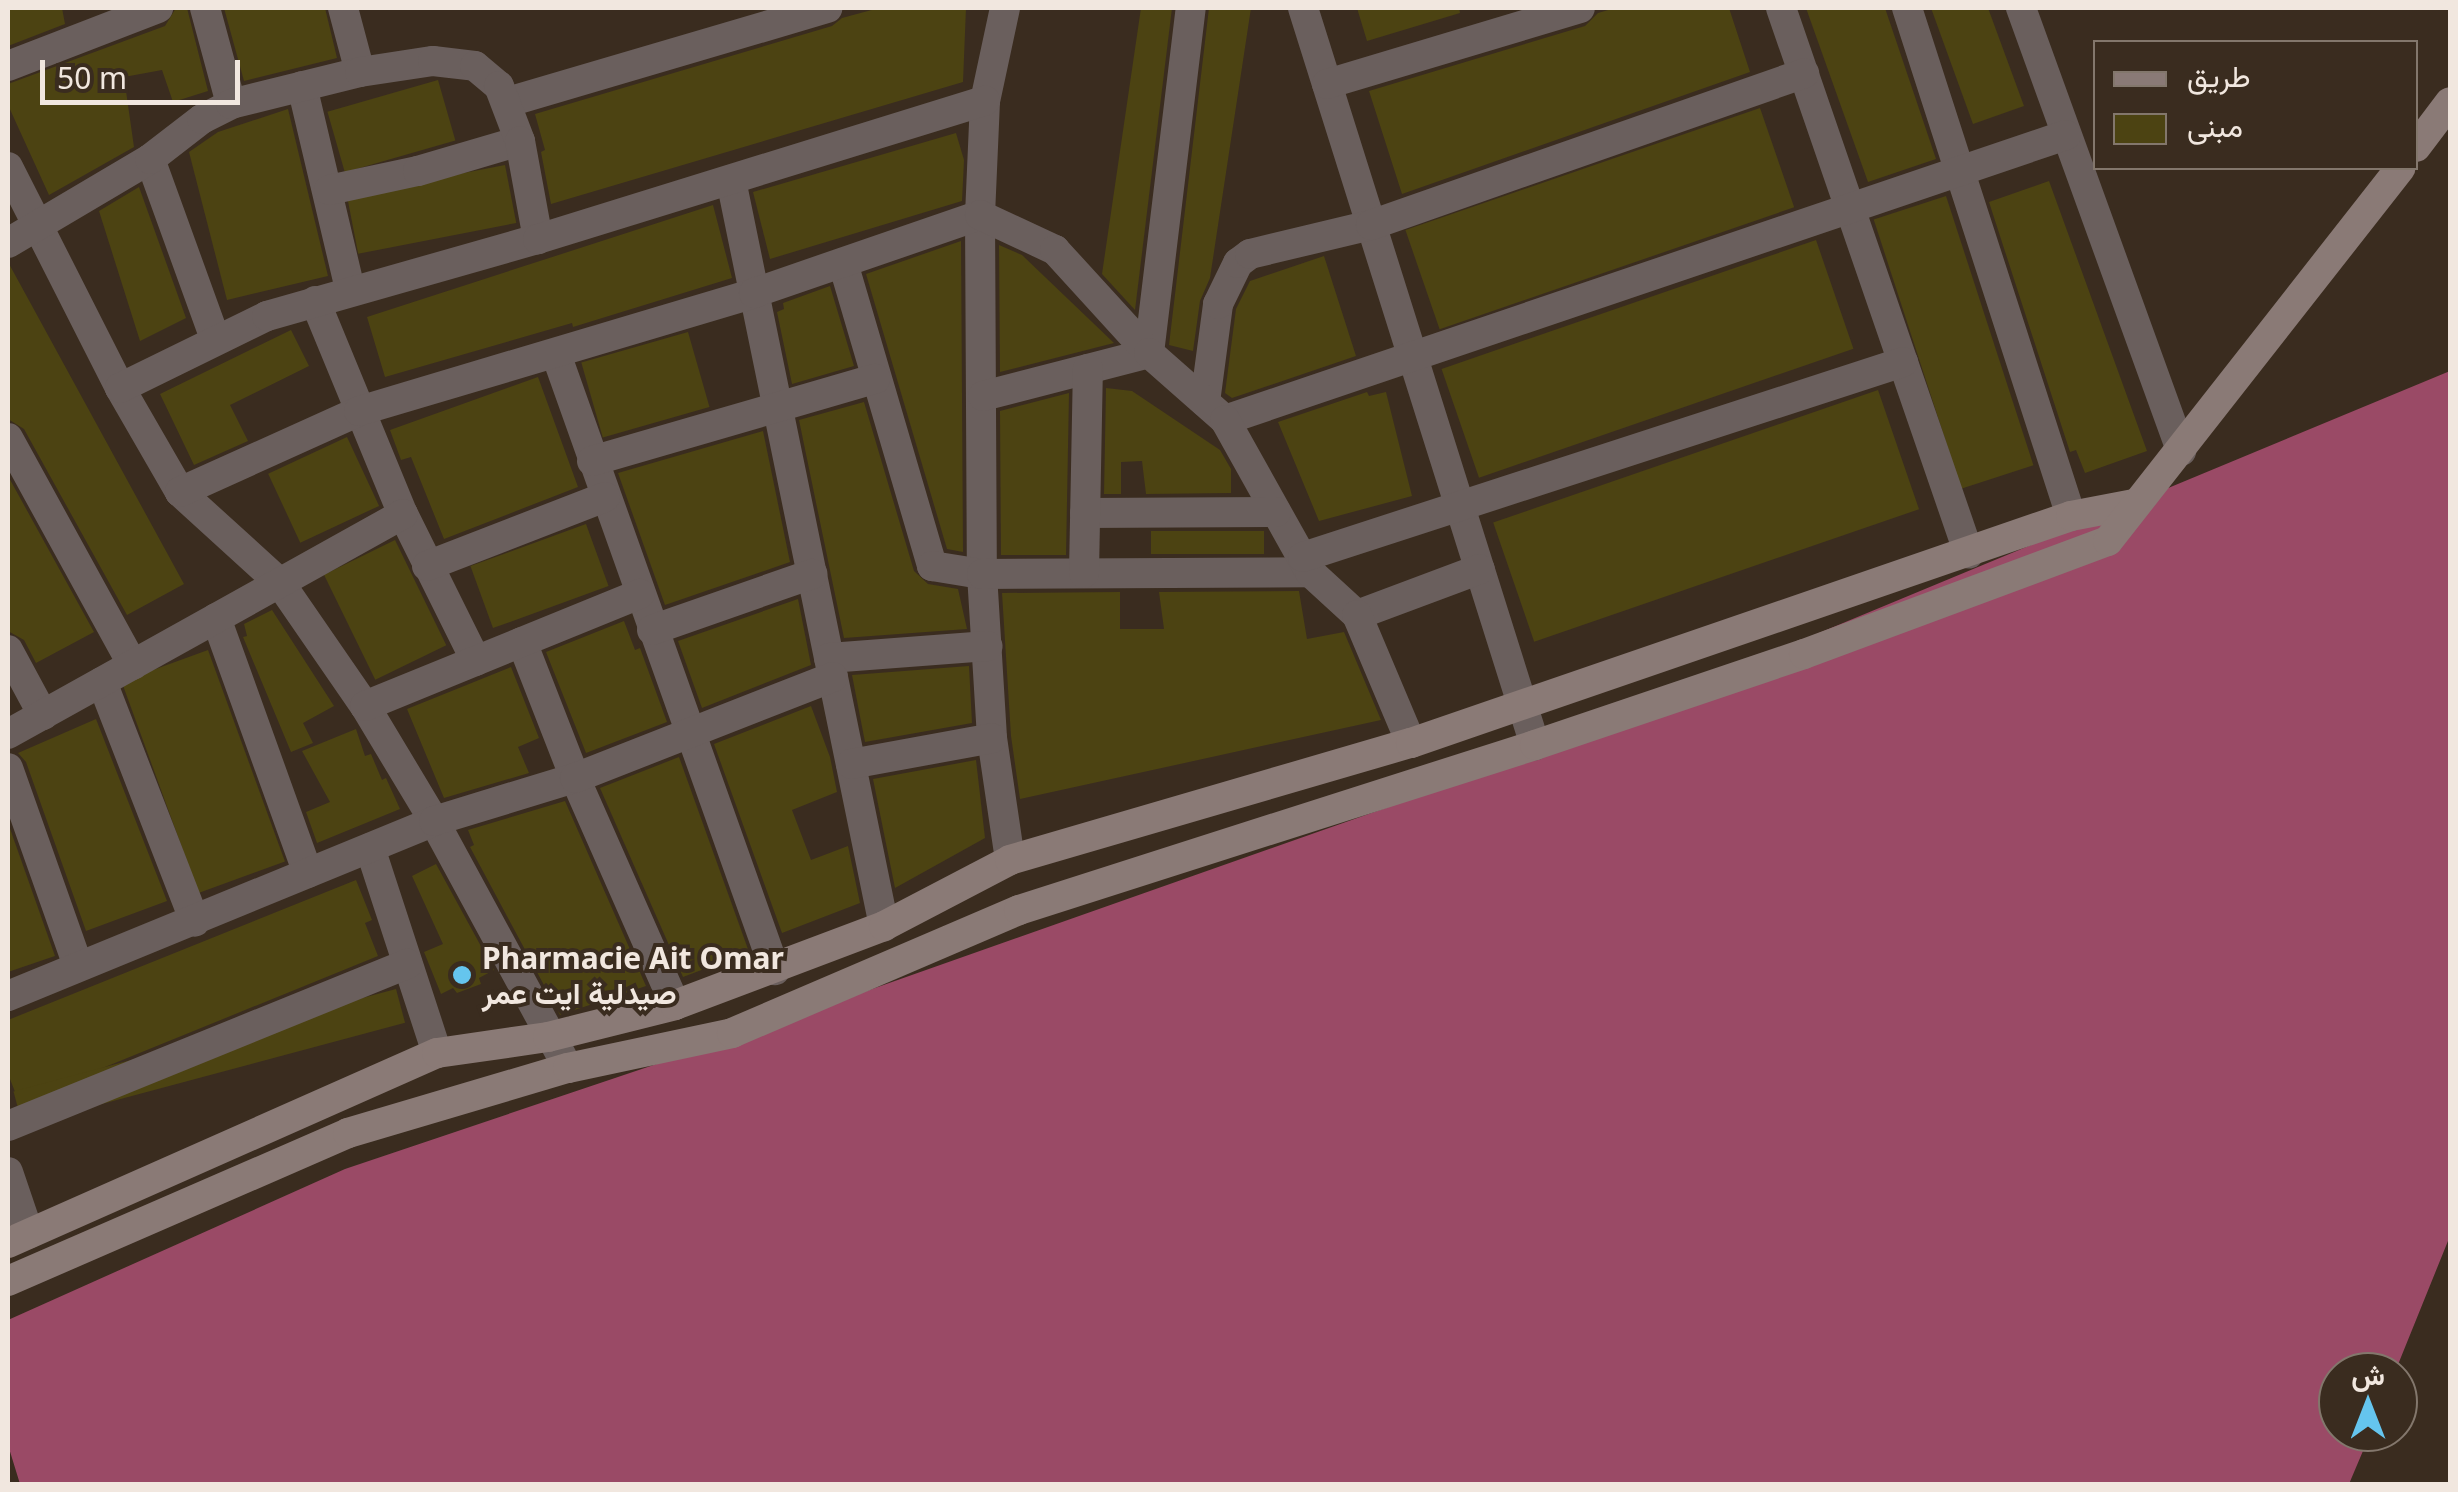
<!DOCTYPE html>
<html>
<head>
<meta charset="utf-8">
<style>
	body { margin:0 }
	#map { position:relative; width:2458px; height:1492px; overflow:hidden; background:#3a2c1f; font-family:"Noto Sans",Vazirmatn,sans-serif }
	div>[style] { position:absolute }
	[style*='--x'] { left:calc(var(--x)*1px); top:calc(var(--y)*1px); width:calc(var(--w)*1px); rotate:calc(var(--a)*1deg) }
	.forest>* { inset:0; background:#9a4a66 }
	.building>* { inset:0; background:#4c4312; transform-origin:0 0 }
	.street>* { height:30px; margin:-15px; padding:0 15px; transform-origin:15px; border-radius:15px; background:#6a5f5d }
	.secondary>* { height:30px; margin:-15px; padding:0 15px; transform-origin:15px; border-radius:15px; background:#8a7a76 }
	.dots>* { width:28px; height:28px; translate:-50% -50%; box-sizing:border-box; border:5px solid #3a2c1f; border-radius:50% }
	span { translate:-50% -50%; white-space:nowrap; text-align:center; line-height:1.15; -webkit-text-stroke:8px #3a2c1f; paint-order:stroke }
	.poi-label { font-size:30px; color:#f1e7df; font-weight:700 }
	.left { translate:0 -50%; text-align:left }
	.frame { position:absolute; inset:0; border:10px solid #f1e7df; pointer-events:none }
	.legend { position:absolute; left:2093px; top:40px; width:325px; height:130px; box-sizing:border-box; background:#3a2c1f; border:2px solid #83776c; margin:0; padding:12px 18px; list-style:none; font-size:30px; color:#f1e7df }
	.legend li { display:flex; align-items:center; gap:20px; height:50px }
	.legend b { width:50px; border:2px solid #83776c }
	.north { position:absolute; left:2318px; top:1352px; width:100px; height:100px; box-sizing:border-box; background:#3a2c1f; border:2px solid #83776c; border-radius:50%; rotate:0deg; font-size:28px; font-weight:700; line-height:40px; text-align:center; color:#f1e7df }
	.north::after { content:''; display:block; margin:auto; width:35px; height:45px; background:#65c5ee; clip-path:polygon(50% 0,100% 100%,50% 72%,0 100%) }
	.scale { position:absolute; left:40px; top:60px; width:200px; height:45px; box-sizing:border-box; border:5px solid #f1e7df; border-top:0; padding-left:12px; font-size:30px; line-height:35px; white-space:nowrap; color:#f1e7df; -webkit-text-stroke:8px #3a2c1f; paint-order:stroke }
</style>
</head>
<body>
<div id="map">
	<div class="forest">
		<div style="clip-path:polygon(2450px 371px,2450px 1236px,2395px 1372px,2338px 1372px,2338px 1432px,2371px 1432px,2349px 1484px,20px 1484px,8px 1445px,8px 1320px,345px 1169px,722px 1042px,1465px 780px)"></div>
	</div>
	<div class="building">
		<div style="clip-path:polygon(8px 8px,62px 8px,65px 24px,8px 46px)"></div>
		<div style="clip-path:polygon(176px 8px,187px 8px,208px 91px,173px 102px,162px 70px,124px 77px,134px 147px,49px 195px,8px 105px,8px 84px,165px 26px)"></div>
		<div style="clip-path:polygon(224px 8px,325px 8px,337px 58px,244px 81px)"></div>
		<div style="clip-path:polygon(879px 8px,966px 8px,963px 82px,551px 204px,541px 152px,545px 150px,535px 114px,832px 26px,842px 18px)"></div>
		<div style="clip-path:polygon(1141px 8px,1172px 8px,1135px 310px,1102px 274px)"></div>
		<div style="clip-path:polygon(1209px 8px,1251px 8px,1210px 278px,1200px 301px,1193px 351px,1169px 345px)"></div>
		<div style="clip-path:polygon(1357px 8px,1459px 8px,1460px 13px,1367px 41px)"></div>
		<div style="clip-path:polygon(1615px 8px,1729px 8px,1750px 72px,1402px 194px,1369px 91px,1585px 26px,1598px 13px)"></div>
		<div style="clip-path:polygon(1806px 8px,1885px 8px,1936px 159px,1868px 182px)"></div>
		<div style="clip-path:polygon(1931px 8px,1988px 8px,2024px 106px,1973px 124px)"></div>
		<div style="left:438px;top:80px;width:63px;height:115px;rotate:74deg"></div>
		<div style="left:1760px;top:108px;width:105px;height:375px;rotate:71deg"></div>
		<div style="clip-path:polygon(288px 109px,328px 276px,227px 300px,189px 152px,218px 132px)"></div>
		<div style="clip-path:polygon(956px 133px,964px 160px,962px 201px,770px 259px,753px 192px)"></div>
		<div style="left:505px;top:165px;width:59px;height:161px;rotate:79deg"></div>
		<div style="clip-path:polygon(2049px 181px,2147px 451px,2085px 473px,2076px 450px,2070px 452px,1989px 202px)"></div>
		<div style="clip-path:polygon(139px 187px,186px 318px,140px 341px,99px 211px)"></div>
		<div style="left:1946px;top:196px;width:283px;height:76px;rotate:72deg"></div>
		<div style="clip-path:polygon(713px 205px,732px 278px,573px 327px,572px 323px,385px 377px,367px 317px)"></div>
		<div style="left:1816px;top:240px;width:115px;height:396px;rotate:71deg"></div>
		<div style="clip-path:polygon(961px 241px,963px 552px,947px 549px,866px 274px)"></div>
		<div style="clip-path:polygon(999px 245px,1022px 255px,1114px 343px,1000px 372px)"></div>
		<div style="clip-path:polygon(1324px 256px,1356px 356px,1232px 398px,1225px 393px,1236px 309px,1250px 281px)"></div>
		<div style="clip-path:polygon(8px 262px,184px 584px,127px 615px,24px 429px,8px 419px)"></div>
		<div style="clip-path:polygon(830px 286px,854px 366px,792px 384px,777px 312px,784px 309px,783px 303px)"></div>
		<div style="clip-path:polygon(291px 330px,309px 366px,230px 405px,248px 441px,194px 465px,160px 394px)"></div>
		<div style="left:688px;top:332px;width:78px;height:111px;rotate:74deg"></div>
		<div style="clip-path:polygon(538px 377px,578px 487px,444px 539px,411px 457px,401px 460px,390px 430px)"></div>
		<div style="clip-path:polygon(1106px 388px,1132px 391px,1220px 450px,1231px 469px,1231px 493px,1146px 494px,1142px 461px,1121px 462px,1121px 494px,1104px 494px)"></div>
		<div style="left:1878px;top:390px;width:126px;height:407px;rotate:71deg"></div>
		<div style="clip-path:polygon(1367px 392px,1369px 396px,1386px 392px,1412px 496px,1319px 521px,1278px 422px)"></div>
		<div style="clip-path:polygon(1069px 393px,1066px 555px,1001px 555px,1000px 411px)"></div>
		<div style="clip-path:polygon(864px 402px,914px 571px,928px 584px,958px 589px,967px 629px,844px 638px,799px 420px)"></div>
		<div style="clip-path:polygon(763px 431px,790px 562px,665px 605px,618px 473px)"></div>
		<div style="left:347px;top:437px;width:76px;height:87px;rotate:65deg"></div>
		<div style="clip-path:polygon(8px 476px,94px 632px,36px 663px,24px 640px,8px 631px)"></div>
		<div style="left:586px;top:524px;width:66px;height:123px;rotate:70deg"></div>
		<div style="left:1151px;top:531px;width:113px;height:23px"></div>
		<div style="left:395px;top:540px;width:117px;height:79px;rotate:64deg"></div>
		<div style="clip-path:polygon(1299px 591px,1307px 639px,1344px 632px,1381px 720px,1020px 799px,1011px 736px,1002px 593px,1120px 592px,1120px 629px,1164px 629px,1159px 592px)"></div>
		<div style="clip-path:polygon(798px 599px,811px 665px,702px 708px,678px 641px)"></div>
		<div style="clip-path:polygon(272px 610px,334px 706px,303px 723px,313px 743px,291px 752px,243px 637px,247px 636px,244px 624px)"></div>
		<div style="clip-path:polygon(624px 621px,635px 650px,640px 648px,667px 722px,586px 753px,546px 652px)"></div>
		<div style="left:208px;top:650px;width:225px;height:92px;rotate:70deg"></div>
		<div style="clip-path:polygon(969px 666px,972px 723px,865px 742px,852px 675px)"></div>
		<div style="clip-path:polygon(511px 667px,539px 738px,518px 747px,529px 773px,444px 798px,407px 709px)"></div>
		<div style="clip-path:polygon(811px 706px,830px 757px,837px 792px,792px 810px,811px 860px,848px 846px,860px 903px,782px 933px,714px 744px)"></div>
		<div style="clip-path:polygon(96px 719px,167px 901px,86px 931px,26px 762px,18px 753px)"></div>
		<div style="clip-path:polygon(356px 729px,365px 756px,371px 754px,382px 780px,386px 778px,400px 809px,317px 843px,306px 812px,330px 802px,302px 751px)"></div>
		<div style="clip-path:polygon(679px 757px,749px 952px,683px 977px,600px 788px)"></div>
		<div style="clip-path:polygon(976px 760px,985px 838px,895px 888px,873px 779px)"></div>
		<div style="clip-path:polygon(565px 801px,646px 986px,560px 1015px,470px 847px,474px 845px,468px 830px)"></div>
		<div style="clip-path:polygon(8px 823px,55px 956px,8px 972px)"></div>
		<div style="clip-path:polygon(436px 864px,494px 970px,479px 978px,481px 984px,457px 993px,453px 988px,441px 994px,424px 952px,443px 944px,412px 876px)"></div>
		<div style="clip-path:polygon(356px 880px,372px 920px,365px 923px,378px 956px,19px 1102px,8px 1074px,8px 1020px)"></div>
		<div style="left:396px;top:989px;width:35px;height:396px;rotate:75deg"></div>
	</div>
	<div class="street">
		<div style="--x:205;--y:8;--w:99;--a:74.8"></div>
		<div style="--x:343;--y:8;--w:66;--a:75.1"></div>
		<div style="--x:1005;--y:8;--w:95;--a:102.1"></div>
		<div style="--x:985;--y:101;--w:114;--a:92.5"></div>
		<div style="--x:980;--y:215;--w:359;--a:89.7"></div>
		<div style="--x:982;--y:574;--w:164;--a:86.5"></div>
		<div style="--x:992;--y:738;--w:123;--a:81.6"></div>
		<div style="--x:1303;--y:8;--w:773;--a:72.53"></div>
		<div style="--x:1781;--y:8;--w:577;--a:71"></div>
		<div style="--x:1907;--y:8;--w:534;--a:72.11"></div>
		<div style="--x:2021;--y:8;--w:471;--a:70.1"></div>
		<div style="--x:8;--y:66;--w:161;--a:-21.1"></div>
		<div style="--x:1327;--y:84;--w:264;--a:-16.7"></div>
		<div style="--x:302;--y:86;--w:209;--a:76.7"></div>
		<div style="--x:508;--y:102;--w:333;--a:-16.4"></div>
		<div style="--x:150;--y:159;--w:191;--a:70.1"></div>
		<div style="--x:8;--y:167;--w:248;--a:63.1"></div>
		<div style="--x:120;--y:388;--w:120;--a:60"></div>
		<div style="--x:180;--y:492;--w:135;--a:42.3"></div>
		<div style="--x:280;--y:583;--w:150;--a:55.4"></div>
		<div style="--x:365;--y:706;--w:134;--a:59"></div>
		<div style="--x:434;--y:821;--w:281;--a:61.5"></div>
		<div style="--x:731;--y:180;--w:762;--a:78.41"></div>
		<div style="--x:329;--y:190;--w:91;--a:-12.1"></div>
		<div style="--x:418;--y:171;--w:106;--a:-16.4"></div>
		<div style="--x:8;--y:243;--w:165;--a:-30.6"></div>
		<div style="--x:150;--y:159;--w:66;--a:-37.6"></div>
		<div style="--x:202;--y:119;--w:33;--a:-27"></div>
		<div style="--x:231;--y:104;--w:133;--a:-13.9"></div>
		<div style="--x:360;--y:72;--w:74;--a:-8.6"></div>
		<div style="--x:433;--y:61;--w:42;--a:6.8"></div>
		<div style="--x:475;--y:66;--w:31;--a:40"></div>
		<div style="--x:499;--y:86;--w:59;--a:69.1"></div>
		<div style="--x:520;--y:141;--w:100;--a:79.6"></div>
		<div style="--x:843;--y:263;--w:316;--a:73.6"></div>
		<div style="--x:932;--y:566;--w:51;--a:9.1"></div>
		<div style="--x:982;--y:574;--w:328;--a:-0.3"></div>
		<div style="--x:315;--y:301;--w:230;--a:67.6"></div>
		<div style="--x:403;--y:514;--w:164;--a:63.6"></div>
		<div style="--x:556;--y:354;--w:654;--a:70.43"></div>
		<div style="--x:120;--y:388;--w:164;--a:-26.1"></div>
		<div style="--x:267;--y:316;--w:282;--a:-15.9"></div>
		<div style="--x:538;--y:239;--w:468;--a:-17.2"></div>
		<div style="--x:983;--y:396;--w:171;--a:-14.5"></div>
		<div style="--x:1149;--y:353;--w:348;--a:-83.1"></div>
		<div style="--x:1205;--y:402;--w:99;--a:-82.4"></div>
		<div style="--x:1218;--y:304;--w:46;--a:-64"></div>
		<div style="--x:1238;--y:263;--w:15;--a:-37"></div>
		<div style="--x:1250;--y:254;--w:124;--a:-13.5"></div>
		<div style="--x:1371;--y:225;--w:459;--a:-19.3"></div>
		<div style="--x:1225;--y:420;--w:888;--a:-18.72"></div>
		<div style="--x:8;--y:438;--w:259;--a:61.2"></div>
		<div style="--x:592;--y:461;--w:295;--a:-16.2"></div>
		<div style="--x:180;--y:492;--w:196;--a:-24.3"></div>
		<div style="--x:359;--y:411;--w:412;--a:-16.6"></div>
		<div style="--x:754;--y:293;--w:239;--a:-19"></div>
		<div style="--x:980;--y:215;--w:83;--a:25"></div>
		<div style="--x:1055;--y:250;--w:139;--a:47.6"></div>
		<div style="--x:1149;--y:353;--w:101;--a:41.4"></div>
		<div style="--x:1225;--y:420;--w:174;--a:60.8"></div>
		<div style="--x:1310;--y:572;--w:64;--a:42.5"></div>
		<div style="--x:1357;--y:615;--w:131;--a:-20.5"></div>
		<div style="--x:1085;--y:513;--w:191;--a:-0.3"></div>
		<div style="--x:1303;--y:557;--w:631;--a:-18"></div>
		<div style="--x:427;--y:566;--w:191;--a:-21.2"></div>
		<div style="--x:1084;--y:573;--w:204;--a:-88.9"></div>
		<div style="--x:1357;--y:615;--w:139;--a:67.1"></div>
		<div style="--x:216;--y:618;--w:271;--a:70.2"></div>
		<div style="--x:652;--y:630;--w:170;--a:-19.3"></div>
		<div style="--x:522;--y:642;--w:146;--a:68.7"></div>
		<div style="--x:575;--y:778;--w:248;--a:66.2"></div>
		<div style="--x:8;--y:650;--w:74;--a:61.7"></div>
		<div style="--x:829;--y:658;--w:159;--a:-4.3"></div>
		<div style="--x:102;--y:682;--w:257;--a:68.8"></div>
		<div style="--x:365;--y:706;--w:297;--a:-22.2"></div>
		<div style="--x:8;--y:734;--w:452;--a:-29.1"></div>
		<div style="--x:851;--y:764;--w:143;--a:-10.4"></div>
		<div style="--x:8;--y:768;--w:210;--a:70.5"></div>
		<div style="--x:370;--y:848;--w:216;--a:71.9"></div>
		<div style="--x:8;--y:996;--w:461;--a:-22.3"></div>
		<div style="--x:434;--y:821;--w:147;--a:-17"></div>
		<div style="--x:575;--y:778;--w:277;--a:-21.4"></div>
		<div style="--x:8;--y:1126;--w:431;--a:-22.1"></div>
		<div style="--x:8;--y:1172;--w:65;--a:71.3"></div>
	</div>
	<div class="secondary">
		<div style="--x:2416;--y:147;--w:56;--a:-52.9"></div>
		<div style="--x:8;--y:1243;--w:469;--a:-23.9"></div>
		<div style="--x:437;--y:1053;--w:112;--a:-8.2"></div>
		<div style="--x:548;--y:1037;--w:131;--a:-14.1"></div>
		<div style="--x:675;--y:1005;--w:223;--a:-20.7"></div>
		<div style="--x:884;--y:926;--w:142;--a:-27.6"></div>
		<div style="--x:1010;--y:860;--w:418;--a:-16.3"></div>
		<div style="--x:1411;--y:743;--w:698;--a:-18.98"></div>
		<div style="--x:2071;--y:516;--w:64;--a:-10.8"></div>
		<div style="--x:8;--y:1281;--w:371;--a:-23.5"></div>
		<div style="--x:348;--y:1133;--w:229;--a:-16.5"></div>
		<div style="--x:568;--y:1068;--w:168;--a:-12"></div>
		<div style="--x:732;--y:1033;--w:312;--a:-23.2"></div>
		<div style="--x:1019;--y:910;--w:542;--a:-17.73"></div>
		<div style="--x:1535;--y:745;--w:284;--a:-18.7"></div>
		<div style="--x:1804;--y:654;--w:324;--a:-20.4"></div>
		<div style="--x:2108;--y:541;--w:474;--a:-51.9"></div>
	</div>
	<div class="dots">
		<div style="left:462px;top:975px;background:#65c5ee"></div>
	</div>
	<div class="poi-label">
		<span class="left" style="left:482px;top:975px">Pharmacie Ait Omar<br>صيدلية ايت عمر</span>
	</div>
	<div class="frame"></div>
	<ul class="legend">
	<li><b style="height:12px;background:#8a7a76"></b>طريق</li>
	<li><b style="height:28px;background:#4c4312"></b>مبنى</li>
	</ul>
	<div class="north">ش</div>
	<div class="scale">50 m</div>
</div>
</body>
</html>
